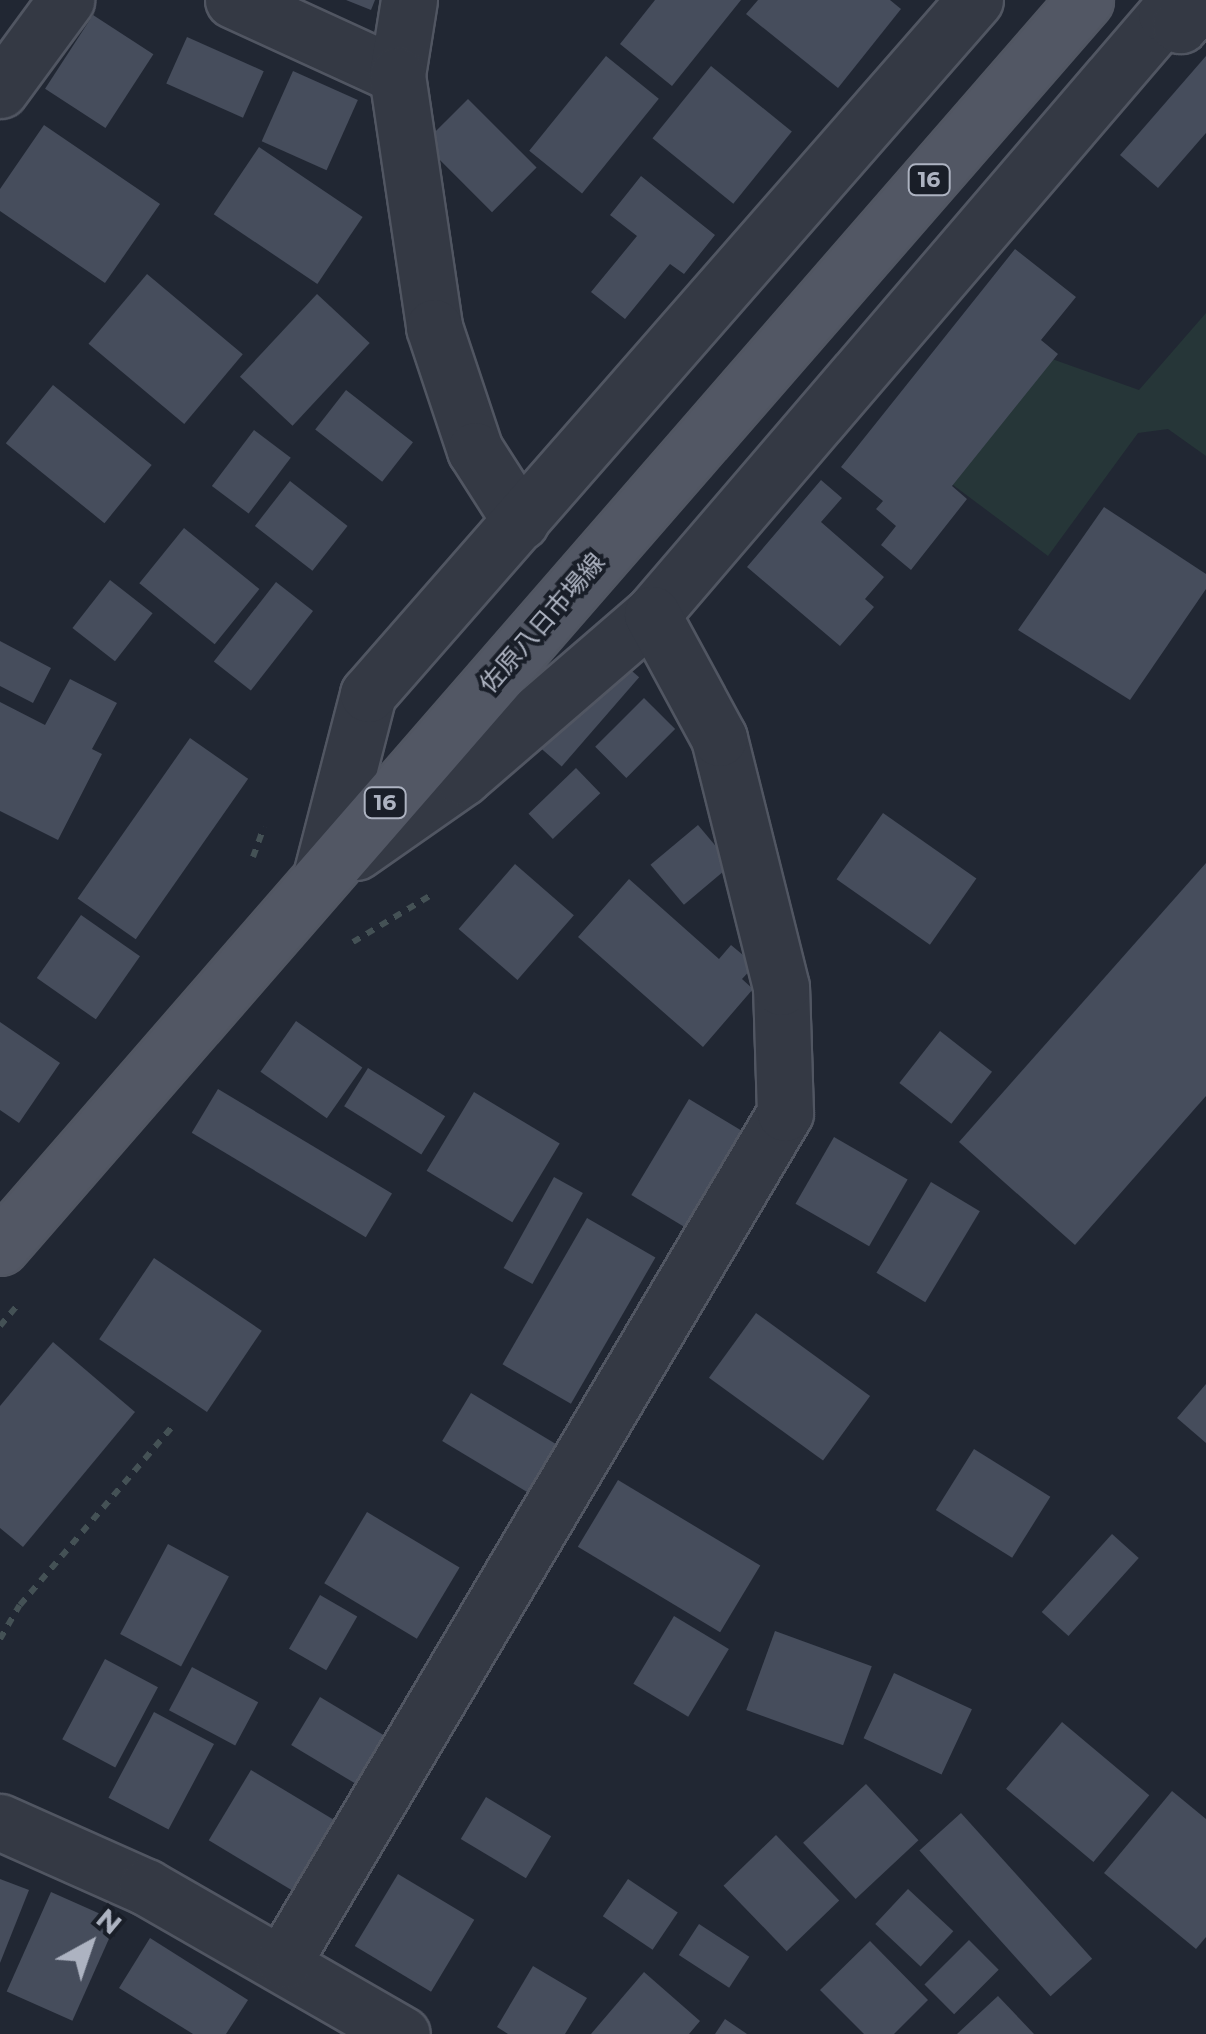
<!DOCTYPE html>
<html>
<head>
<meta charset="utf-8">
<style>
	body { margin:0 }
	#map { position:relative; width:1206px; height:2034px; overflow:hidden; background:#212733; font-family:Montserrat,"Noto Sans JP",sans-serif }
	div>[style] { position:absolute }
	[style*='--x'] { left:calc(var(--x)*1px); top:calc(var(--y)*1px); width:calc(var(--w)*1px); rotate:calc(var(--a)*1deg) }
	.green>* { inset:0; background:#263638 }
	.building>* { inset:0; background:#464d5c; transform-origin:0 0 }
	.path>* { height:6px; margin-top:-3px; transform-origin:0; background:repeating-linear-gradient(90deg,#445155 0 8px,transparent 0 16px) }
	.roads { filter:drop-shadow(2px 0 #515662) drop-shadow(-2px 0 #515662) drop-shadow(0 2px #515662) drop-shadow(0 -2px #515662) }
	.street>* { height:55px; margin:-27.5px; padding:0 27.5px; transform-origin:27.5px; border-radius:27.5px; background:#343944 }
	.primary>* { height:55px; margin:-27.5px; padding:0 27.5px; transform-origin:27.5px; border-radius:27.5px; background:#525764 }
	span { translate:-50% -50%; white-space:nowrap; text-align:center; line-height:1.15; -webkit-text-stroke:8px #191e28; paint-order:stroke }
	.shield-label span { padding:2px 8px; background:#191e28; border:2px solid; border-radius:8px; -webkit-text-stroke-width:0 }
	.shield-label { font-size:22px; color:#adb3c1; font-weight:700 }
	.street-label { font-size:25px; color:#adb3c1 }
	.north { position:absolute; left:40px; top:1894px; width:100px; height:100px; -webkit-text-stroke:8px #191e28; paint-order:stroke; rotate:40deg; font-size:28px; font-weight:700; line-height:40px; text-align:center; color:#adb3c1 }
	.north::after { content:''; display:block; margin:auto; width:35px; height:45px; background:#adb3c1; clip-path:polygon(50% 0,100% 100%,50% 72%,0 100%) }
</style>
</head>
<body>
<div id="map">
	<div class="green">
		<div style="clip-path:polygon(1206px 313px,1206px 456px,1168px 429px,1138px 433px,1048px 556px,949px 482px,1038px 354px,1139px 390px)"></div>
	</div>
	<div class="building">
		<div style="clip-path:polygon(346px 0,375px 0,371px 10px)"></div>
		<div style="clip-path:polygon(655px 0,741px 0,672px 86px,620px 44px)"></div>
		<div style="clip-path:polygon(758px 0,890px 0,901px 9px,838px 88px,746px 14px)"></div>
		<div style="left:93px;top:15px;width:72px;height:88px;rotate:33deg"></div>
		<div style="left:187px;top:37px;width:84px;height:51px;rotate:24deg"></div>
		<div style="left:606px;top:56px;width:68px;height:122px;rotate:39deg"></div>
		<div style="clip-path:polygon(1206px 56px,1206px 133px,1158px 188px,1120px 155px)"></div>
		<div style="left:711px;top:66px;width:104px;height:93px;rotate:39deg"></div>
		<div style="left:293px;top:71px;width:71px;height:77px;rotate:24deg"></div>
		<div style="left:468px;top:99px;width:97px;height:63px;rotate:45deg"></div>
		<div style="clip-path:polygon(44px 125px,160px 204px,105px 283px,0 211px,0 189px)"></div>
		<div style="left:259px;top:147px;width:125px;height:81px;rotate:34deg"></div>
		<div style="clip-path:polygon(641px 176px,715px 235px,684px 274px,670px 264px,625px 319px,591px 292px,637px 236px,610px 215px)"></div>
		<div style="clip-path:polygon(1015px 249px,1076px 297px,1041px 340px,1058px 354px,952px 486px,967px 499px,911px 570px,881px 545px,896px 526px,876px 509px,883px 501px,841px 467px)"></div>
		<div style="left:147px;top:274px;width:125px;height:91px;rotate:40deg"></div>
		<div style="left:317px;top:294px;width:72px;height:113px;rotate:43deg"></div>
		<div style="left:53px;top:385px;width:127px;height:75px;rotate:39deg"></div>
		<div style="left:346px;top:390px;width:85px;height:50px;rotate:38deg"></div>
		<div style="left:254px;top:430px;width:46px;height:70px;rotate:37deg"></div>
		<div style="clip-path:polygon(821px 480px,842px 498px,821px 522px,884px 577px,865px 599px,874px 607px,840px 646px,747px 567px)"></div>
		<div style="left:290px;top:481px;width:73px;height:57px;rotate:38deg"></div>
		<div style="clip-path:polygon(1104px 507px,1206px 574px,1206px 589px,1130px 700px,1018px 630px)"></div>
		<div style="left:184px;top:528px;width:97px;height:71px;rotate:39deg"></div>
		<div style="left:110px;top:580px;width:54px;height:61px;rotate:38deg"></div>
		<div style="left:276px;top:582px;width:47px;height:101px;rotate:38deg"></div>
		<div style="clip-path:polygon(0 641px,51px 668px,33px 703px,0 686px)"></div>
		<div style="left:618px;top:659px;width:28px;height:118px;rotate:41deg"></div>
		<div style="clip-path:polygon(70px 679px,117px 703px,92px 749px,102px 754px,58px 840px,0 811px,0 702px,45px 725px)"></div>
		<div style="left:644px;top:698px;width:44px;height:69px;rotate:45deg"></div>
		<div style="left:190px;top:738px;width:71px;height:196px;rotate:35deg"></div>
		<div style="left:576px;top:768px;width:35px;height:66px;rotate:46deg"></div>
		<div style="left:883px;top:813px;width:114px;height:81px;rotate:35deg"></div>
		<div style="left:698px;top:825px;width:52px;height:62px;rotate:50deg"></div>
		<div style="clip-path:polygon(1206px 863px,1206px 1096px,1075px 1245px,959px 1142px)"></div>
		<div style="left:515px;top:864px;width:78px;height:86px;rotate:41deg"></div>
		<div style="clip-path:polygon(629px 879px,719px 959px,731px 945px,755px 965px,742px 979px,753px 989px,703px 1047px,578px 937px)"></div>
		<div style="left:81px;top:915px;width:72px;height:77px;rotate:35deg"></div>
		<div style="left:296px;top:1021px;width:81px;height:62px;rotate:35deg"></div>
		<div style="clip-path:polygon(0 1022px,60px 1063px,19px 1123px,0 1110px)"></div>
		<div style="left:940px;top:1031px;width:66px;height:66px;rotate:38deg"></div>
		<div style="left:368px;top:1068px;width:91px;height:45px;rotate:32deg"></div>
		<div style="left:218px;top:1089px;width:203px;height:51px;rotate:31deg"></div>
		<div style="left:474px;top:1092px;width:100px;height:92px;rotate:31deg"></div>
		<div style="left:689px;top:1099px;width:64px;height:112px;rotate:31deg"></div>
		<div style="left:834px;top:1137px;width:85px;height:77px;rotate:30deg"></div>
		<div style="left:554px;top:1177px;width:33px;height:104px;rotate:29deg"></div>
		<div style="left:931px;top:1182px;width:57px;height:106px;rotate:31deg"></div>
		<div style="left:587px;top:1218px;width:79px;height:169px;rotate:30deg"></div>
		<div style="left:154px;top:1258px;width:130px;height:98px;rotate:34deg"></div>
		<div style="left:756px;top:1313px;width:141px;height:80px;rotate:36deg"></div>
		<div style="clip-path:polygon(53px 1342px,135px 1412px,23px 1547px,0 1528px,0 1406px)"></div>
		<div style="clip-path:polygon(1206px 1384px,1206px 1443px,1177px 1418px)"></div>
		<div style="left:471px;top:1393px;width:116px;height:56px;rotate:31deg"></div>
		<div style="left:974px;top:1449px;width:90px;height:72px;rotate:32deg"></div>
		<div style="left:618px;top:1480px;width:166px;height:78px;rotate:31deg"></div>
		<div style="left:367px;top:1512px;width:108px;height:83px;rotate:31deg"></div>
		<div style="left:1112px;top:1534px;width:36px;height:105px;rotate:42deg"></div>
		<div style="left:168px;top:1544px;width:69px;height:102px;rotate:28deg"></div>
		<div style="left:320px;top:1595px;width:43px;height:62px;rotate:30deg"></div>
		<div style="left:674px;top:1616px;width:64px;height:79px;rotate:31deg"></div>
		<div style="left:775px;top:1631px;width:103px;height:84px;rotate:20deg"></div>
		<div style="left:105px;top:1659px;width:60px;height:91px;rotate:28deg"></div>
		<div style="left:192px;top:1667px;width:75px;height:49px;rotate:28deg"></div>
		<div style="left:894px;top:1673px;width:86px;height:72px;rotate:25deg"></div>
		<div style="left:320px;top:1697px;width:90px;height:56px;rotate:31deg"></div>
		<div style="left:154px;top:1712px;width:68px;height:97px;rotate:28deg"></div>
		<div style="left:1062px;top:1722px;width:114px;height:87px;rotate:40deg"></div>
		<div style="left:251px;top:1770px;width:113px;height:82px;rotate:31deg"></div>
		<div style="left:866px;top:1784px;width:77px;height:86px;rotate:47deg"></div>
		<div style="clip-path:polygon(1172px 1791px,1206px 1819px,1206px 1937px,1196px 1949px,1104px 1873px)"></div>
		<div style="left:486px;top:1797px;width:76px;height:49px;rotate:31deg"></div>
		<div style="left:961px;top:1813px;width:196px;height:56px;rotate:48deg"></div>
		<div style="left:776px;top:1835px;width:91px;height:73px;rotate:46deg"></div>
		<div style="left:398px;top:1874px;width:89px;height:84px;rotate:31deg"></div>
		<div style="clip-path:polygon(0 1879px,29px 1890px,0 1963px)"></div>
		<div style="left:628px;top:1879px;width:60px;height:45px;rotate:34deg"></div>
		<div style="left:908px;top:1889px;width:62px;height:48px;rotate:43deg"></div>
		<div style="left:51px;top:1892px;width:72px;height:109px;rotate:24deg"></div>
		<div style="left:699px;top:1924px;width:60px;height:37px;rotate:33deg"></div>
		<div style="clip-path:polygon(150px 1938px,248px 2000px,226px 2034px,193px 2034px,119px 1988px)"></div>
		<div style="left:969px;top:1940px;width:42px;height:63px;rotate:45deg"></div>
		<div style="clip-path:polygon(870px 1941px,928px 2000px,894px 2034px,864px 2034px,820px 1990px)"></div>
		<div style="clip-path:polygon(533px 1966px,587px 1998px,565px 2034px,508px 2034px,497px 2027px)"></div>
		<div style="clip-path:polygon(644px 1972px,700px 2021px,689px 2034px,591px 2034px)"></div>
		<div style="clip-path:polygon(998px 1996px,1034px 2034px,957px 2034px)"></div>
		<div style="clip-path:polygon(725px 2019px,747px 2034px,715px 2034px)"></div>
	</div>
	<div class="path">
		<div style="--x:253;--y:857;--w:32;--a:-70"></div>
		<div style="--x:353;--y:942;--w:93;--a:-31"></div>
		<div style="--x:0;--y:1326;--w:25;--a:-50"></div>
		<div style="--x:0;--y:1639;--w:39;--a:-60"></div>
		<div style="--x:20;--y:1605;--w:234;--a:-49.5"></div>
	</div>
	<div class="roads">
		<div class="street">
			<div style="--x:233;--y:0;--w:180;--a:24.6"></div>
			<div style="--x:409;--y:0;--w:76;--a:99.1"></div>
			<div style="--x:397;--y:75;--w:255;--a:81.6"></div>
			<div style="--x:434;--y:327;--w:130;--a:71.6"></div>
			<div style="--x:475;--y:450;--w:85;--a:57.4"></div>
			<div style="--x:0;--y:90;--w:112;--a:-53.7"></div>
			<div style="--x:356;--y:852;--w:131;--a:-35"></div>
			<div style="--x:463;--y:777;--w:250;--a:-40.8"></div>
			<div style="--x:652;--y:614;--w:790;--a:-49.41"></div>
			<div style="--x:1166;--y:14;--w:18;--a:38"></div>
			<div style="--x:1180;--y:25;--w:33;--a:-49"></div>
			<div style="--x:321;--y:876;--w:188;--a:-75.5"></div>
			<div style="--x:368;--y:694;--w:922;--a:-48.83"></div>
			<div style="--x:0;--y:1822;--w:160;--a:24"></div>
			<div style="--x:146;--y:1887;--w:295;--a:29.9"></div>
			<div style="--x:284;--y:1960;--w:984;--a:-59.4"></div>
			<div style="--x:785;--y:1113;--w:126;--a:-91.8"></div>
			<div style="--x:781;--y:987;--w:257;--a:-104"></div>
			<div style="--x:719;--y:738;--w:141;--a:-118.4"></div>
		</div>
		<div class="primary">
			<div style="--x:0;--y:1247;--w:1653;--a:-48.97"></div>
		</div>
	</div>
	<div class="shield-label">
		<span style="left:929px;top:180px">16</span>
		<span style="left:385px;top:803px">16</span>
	</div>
	<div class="street-label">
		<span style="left:542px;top:623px;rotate:-49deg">佐原八日市場線</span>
	</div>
	<div class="north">N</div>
</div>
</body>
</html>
